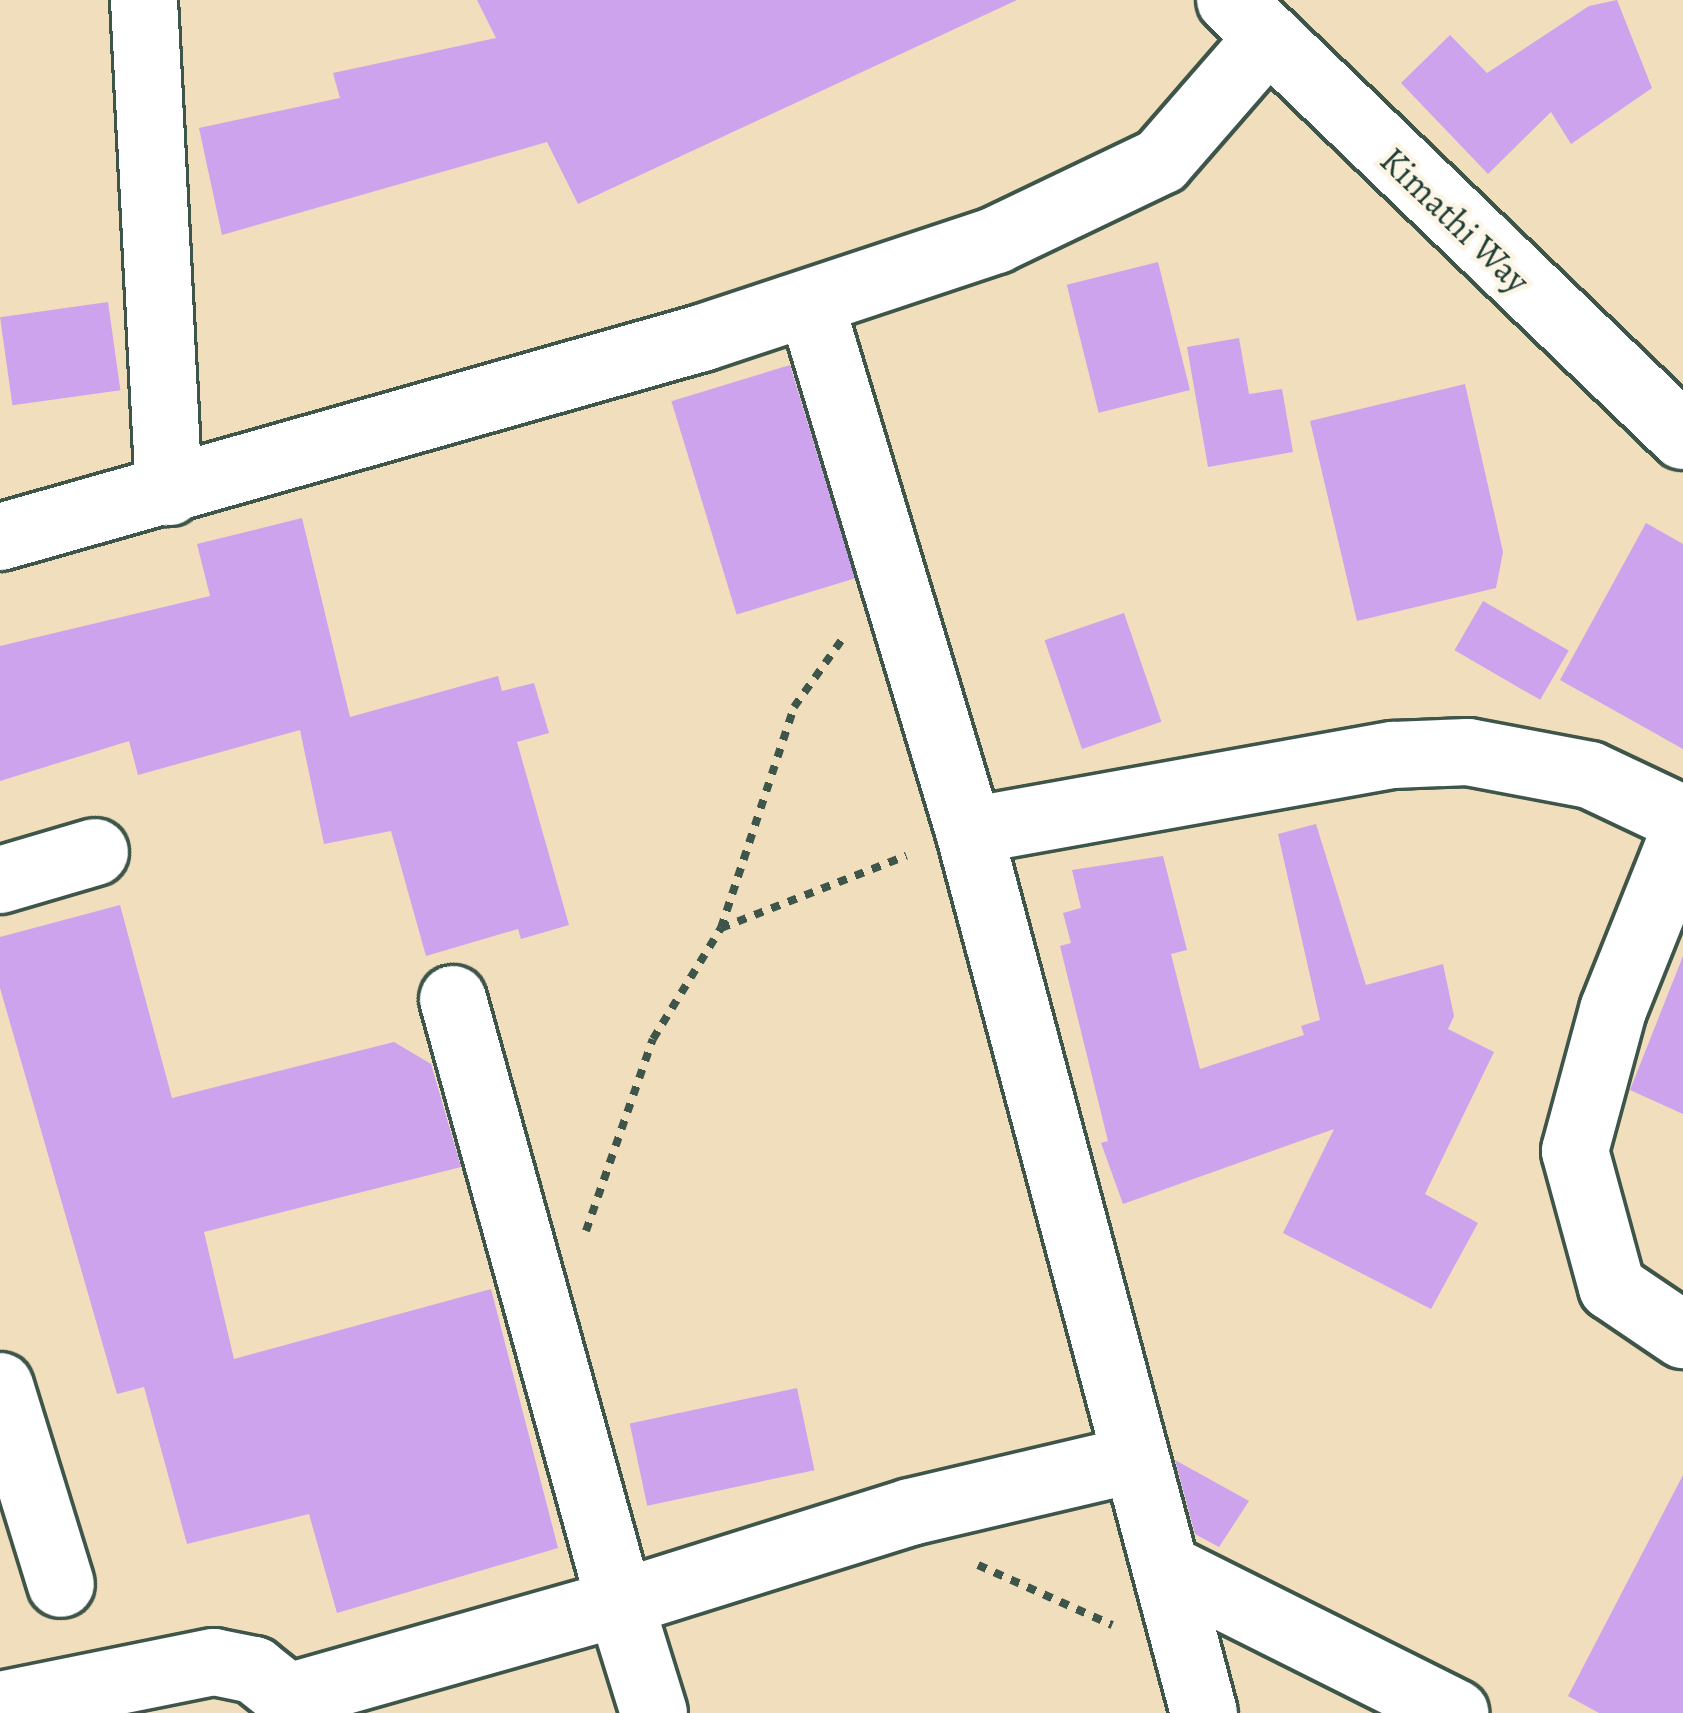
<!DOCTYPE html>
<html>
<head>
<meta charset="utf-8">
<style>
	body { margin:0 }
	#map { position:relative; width:1683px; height:1713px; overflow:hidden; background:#f1debd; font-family:Alegreya,serif }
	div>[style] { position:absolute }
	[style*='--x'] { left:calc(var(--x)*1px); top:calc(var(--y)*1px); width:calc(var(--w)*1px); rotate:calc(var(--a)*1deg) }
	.building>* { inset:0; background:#cca3ec; transform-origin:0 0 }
	.path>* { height:8px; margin-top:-4px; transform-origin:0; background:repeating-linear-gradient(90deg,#3e5549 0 9px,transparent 0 18px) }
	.roads { filter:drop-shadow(3px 0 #3e5549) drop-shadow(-3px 0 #3e5549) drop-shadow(0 3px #3e5549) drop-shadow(0 -3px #3e5549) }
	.street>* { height:66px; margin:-33px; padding:0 33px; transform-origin:33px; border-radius:33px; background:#fff }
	span { translate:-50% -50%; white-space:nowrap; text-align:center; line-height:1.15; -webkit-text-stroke:9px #fcf5e5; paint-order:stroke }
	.street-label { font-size:36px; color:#1f3d34 }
</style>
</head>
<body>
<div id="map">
	<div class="building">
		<div style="clip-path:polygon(477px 0,1017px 0,578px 204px,547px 142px,222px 235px,199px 128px,340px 98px,333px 73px,496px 38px)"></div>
		<div style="clip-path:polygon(1617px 0,1652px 88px,1571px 144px,1551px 112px,1488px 174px,1401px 83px,1450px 35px,1487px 73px,1589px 6px)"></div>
		<div style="left:1158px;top:262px;width:132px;height:94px;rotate:76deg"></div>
		<div style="left:108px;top:302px;width:89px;height:109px;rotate:82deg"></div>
		<div style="clip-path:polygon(1239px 338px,1249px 394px,1282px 389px,1293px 452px,1208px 467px,1187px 347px)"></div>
		<div style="left:790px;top:365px;width:223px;height:124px;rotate:73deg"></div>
		<div style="clip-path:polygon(1465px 384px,1503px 552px,1496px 588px,1357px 621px,1310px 421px)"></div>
		<div style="clip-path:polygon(302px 518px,350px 717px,498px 676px,502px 691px,534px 683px,549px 733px,517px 742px,569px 925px,521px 939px,518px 929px,426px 956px,391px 831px,324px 844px,300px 730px,138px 775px,129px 741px,0 781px,0 646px,210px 596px,197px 544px)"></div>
		<div style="clip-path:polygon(1646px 523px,1683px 544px,1683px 749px,1560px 680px)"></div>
		<div style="left:1483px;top:601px;width:99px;height:57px;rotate:30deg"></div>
		<div style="left:1124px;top:613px;width:115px;height:84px;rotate:71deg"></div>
		<div style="clip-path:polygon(1316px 824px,1366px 985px,1443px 964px,1454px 1016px,1448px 1029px,1494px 1052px,1425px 1194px,1478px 1223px,1431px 1309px,1283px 1233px,1334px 1129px,1123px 1204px,1101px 1143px,1108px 1141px,1060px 946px,1071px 943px,1063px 913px,1081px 908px,1072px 870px,1163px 856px,1187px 950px,1171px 954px,1200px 1069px,1304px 1035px,1301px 1026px,1320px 1020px,1278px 834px)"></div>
		<div style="clip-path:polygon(120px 905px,172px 1098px,394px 1042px,431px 1064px,461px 1167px,204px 1232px,234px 1359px,491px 1289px,558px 1548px,337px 1613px,309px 1514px,187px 1544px,144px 1387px,117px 1394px,0 988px,0 937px)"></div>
		<div style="clip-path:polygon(1683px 956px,1683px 1114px,1630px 1090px)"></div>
		<div style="left:797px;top:1388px;width:84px;height:171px;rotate:78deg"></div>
		<div style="clip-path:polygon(1175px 1460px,1249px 1501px,1219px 1547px,1195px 1534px)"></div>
		<div style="clip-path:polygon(1683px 1475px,1683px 1713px,1599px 1713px,1568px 1696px)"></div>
	</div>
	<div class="path">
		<div style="--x:721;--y:928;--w:199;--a:-21.3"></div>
		<div style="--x:586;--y:1231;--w:203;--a:-70.8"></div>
		<div style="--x:653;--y:1039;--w:130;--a:-58.5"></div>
		<div style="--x:721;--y:928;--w:233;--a:-71.7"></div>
		<div style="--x:794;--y:707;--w:85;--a:-54.6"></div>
		<div style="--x:978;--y:1565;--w:147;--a:24.1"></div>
	</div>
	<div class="roads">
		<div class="street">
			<div style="--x:144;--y:0;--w:493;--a:87.1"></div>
			<div style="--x:1230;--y:0;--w:629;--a:43.9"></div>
			<div style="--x:811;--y:305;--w:549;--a:73.28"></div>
			<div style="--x:969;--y:831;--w:913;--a:75.08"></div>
			<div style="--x:0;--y:537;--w:730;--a:-15.83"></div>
			<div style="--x:702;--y:338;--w:310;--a:-18.4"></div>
			<div style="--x:996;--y:240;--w:183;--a:-25.6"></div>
			<div style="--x:1161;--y:161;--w:162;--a:-49"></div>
			<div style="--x:969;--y:831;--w:431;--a:-10.2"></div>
			<div style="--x:1393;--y:755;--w:75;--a:-2.3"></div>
			<div style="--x:1468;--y:752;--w:124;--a:10.7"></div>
			<div style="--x:1590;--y:775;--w:103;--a:25.3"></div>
			<div style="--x:1683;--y:835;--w:188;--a:111.8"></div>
			<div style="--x:1613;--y:1010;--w:146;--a:105.1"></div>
			<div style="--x:1575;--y:1151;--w:141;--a:74.8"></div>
			<div style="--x:1612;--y:1287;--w:86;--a:34.1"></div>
			<div style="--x:0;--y:880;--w:99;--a:-16.4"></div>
			<div style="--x:453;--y:999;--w:627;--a:74.54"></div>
			<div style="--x:620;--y:1603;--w:304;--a:-17.4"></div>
			<div style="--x:910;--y:1512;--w:228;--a:-13.2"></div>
			<div style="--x:0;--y:1386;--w:207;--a:72.9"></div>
			<div style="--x:1172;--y:1571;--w:317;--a:26.6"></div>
			<div style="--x:288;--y:1697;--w:345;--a:-15.8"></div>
			<div style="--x:620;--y:1603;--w:115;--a:72.8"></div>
			<div style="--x:0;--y:1705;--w:218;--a:-11.4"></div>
			<div style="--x:214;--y:1662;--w:41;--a:11.3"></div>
			<div style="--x:254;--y:1670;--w:43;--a:38.5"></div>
			<div style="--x:288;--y:1697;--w:16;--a:76"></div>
		</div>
	</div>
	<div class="street-label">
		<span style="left:1455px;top:220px;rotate:44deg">Kimathi Way</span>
	</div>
</div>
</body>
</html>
